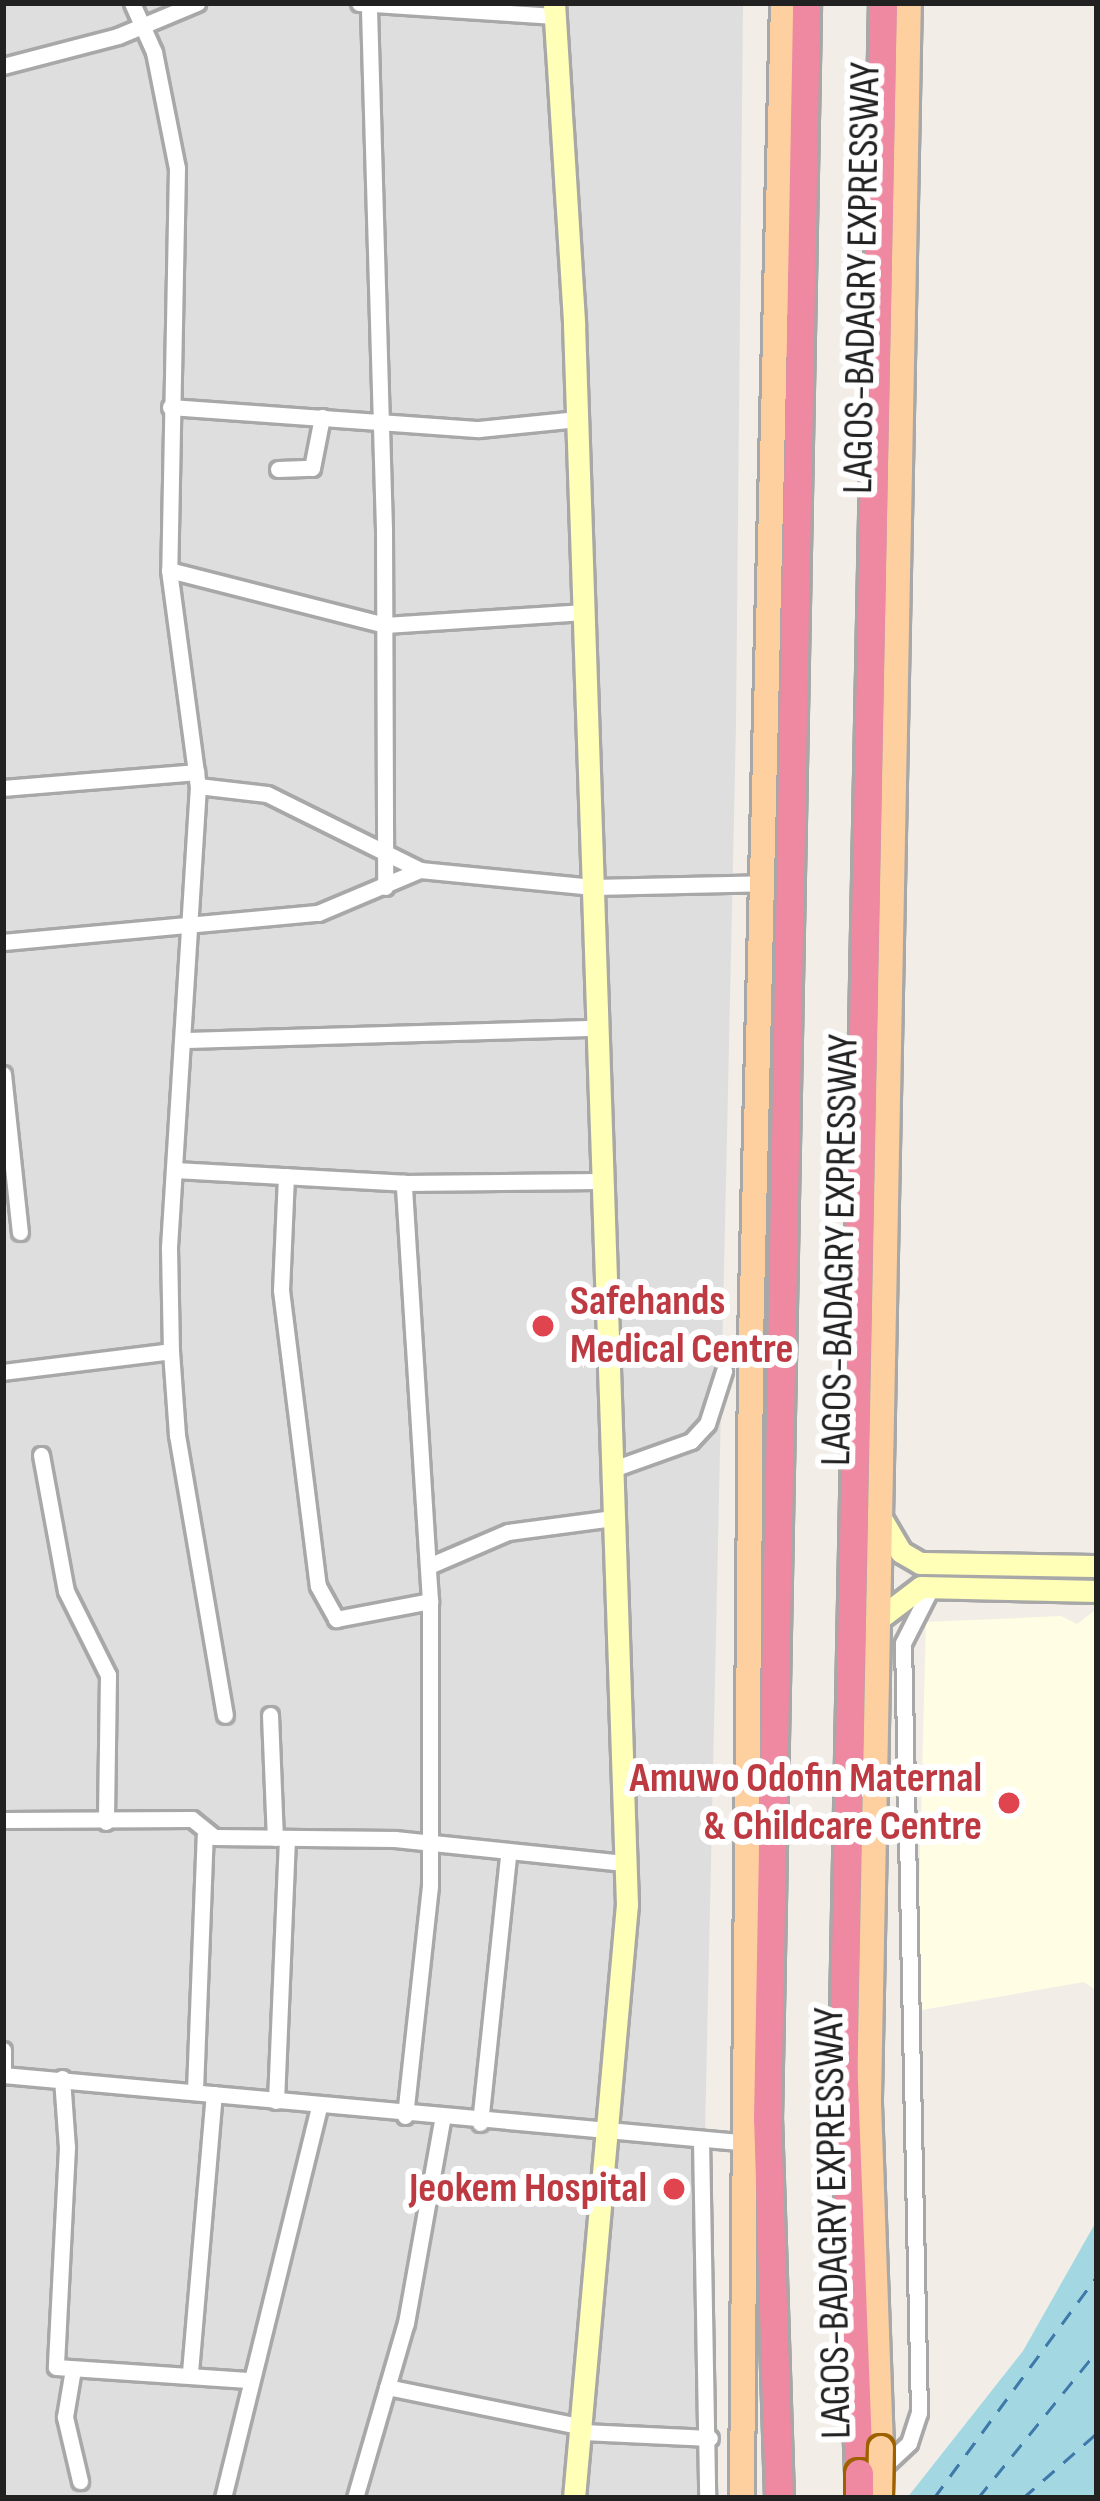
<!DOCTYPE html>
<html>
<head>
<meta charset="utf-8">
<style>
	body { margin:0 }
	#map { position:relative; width:1100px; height:2501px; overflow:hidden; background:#f2eee7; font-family:"Sofia Sans Condensed",sans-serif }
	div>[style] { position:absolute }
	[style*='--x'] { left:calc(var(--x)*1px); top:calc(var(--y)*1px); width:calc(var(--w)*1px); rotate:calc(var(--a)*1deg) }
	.residential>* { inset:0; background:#dfdede }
	.education>* { inset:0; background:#fffde3 }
	.water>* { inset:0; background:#a3d8e3 }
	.ferry>* { height:3px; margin-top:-1.5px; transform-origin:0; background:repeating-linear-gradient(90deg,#3e79aa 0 15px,transparent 0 27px) }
	.roads { filter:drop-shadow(3px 0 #a8a8a8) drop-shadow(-3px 0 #a8a8a8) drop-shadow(0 3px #a8a8a8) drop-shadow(0 -3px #a8a8a8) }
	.street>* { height:15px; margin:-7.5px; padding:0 7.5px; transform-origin:7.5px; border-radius:7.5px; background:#fff }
	.secondary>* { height:21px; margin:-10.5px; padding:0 10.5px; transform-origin:10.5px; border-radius:10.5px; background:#ffffb8 }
	.primary>* { height:24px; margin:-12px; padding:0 12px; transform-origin:12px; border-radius:12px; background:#ffd09f }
	.highway>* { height:27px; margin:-13.5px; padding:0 13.5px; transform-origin:13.5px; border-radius:13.5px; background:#ef88a1 }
	.bridges { filter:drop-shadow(3px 0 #9e6100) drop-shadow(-3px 0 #9e6100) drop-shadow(0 3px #9e6100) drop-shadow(0 -3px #9e6100) }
	.primary-bridge>* { height:24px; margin:-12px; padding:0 12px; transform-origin:12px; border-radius:12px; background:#ffd09f }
	.highway-bridge>* { height:27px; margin:-13.5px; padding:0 13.5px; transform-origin:13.5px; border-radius:13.5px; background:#ef88a1 }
	.dots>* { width:33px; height:33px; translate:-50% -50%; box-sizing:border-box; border:6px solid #fff; border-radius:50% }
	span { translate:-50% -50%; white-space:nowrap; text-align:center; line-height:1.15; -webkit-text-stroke:12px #fff; paint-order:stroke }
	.street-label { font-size:42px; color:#212121 }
	.health-label { font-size:42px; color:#be3a42; font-weight:700 }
	.left { translate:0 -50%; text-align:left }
	.right { translate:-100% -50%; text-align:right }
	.frame { position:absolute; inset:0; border:6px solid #212121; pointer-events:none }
</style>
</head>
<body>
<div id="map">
	<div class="residential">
		<div style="clip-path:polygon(3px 3px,743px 3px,736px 726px,697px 2498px,3px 2498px)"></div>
	</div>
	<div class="education">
		<div style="clip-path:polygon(1097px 1609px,1097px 1991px,1084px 1982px,916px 2011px,926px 1622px,1061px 1616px,1077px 1624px)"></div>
	</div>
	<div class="water">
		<div style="clip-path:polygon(1097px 2220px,1097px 2498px,907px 2498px,1023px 2351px)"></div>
	</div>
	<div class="ferry">
		<div style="--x:934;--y:2498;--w:275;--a:-53.7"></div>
		<div style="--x:978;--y:2498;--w:189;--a:-51"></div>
		<div style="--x:1023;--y:2498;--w:98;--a:-41.3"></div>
	</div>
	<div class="roads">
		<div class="street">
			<div style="--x:132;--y:3;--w:54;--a:65.8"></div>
			<div style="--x:154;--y:52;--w:118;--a:78.8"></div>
			<div style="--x:177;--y:168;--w:402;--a:91.1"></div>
			<div style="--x:169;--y:570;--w:218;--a:82.4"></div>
			<div style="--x:198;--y:786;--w:463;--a:93.6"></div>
			<div style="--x:169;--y:1248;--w:103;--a:88.9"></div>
			<div style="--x:171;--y:1351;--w:84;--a:85.9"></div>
			<div style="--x:177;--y:1435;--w:284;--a:80.3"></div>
			<div style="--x:359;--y:3;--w:196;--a:3.8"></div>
			<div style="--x:369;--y:9;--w:521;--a:88.35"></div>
			<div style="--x:384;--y:530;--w:357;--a:89.8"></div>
			<div style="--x:3;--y:66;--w:119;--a:-14.6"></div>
			<div style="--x:118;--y:36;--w:86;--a:-22.7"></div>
			<div style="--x:170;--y:407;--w:310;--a:4.1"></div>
			<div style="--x:479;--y:429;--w:99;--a:-5.8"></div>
			<div style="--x:278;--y:469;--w:34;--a:-2"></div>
			<div style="--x:312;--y:468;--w:52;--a:-78.9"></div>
			<div style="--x:169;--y:570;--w:223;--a:14.3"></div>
			<div style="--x:385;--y:625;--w:200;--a:-3.7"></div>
			<div style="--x:198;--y:786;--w:69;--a:6.6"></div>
			<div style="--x:267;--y:794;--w:171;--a:26.4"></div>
			<div style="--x:3;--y:788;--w:194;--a:-4.7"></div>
			<div style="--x:3;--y:942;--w:316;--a:-5.3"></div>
			<div style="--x:318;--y:913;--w:111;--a:-22.9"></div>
			<div style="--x:420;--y:870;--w:174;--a:5.6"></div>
			<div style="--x:593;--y:887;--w:170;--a:-1.3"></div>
			<div style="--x:186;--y:1040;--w:411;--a:-1.7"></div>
			<div style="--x:3;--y:1074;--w:159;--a:83.9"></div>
			<div style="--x:175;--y:1170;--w:229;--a:3.2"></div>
			<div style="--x:404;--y:1183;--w:195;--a:-0.6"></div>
			<div style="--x:286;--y:1176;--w:114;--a:92.5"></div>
			<div style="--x:281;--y:1290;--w:298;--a:82.9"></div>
			<div style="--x:318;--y:1586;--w:38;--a:61"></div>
			<div style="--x:336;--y:1619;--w:96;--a:-10.8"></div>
			<div style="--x:430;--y:1601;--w:419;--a:-93.6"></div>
			<div style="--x:3;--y:1372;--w:169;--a:-7.1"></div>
			<div style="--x:41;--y:1455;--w:138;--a:79.6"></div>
			<div style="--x:66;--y:1591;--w:94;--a:63.4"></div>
			<div style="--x:108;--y:1675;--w:147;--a:90.8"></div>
			<div style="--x:613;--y:1469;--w:83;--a:-19.7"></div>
			<div style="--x:691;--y:1441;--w:23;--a:-47"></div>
			<div style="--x:707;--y:1424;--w:56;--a:-72.2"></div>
			<div style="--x:431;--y:1565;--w:84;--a:-23.2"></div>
			<div style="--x:508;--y:1532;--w:106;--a:-7.6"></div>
			<div style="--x:270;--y:1715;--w:123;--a:87.7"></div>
			<div style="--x:3;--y:1820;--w:189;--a:-0.3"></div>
			<div style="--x:192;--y:1819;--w:28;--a:39"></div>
			<div style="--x:214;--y:1837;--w:181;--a:0.6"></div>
			<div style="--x:395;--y:1839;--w:230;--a:6"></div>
			<div style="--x:3;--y:2050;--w:25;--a:90"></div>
			<div style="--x:3;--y:2075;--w:739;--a:5.2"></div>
			<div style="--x:62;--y:2078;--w:69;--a:85.9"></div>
			<div style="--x:67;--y:2147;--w:220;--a:92.9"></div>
			<div style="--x:56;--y:2367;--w:192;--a:3.9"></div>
			<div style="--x:195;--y:2090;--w:255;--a:-87.8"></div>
			<div style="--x:276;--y:2101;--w:262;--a:-87.6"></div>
			<div style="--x:405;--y:2116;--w:231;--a:-83.8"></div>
			<div style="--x:430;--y:1886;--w:285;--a:-90"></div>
			<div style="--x:480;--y:2123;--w:269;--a:-84"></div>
			<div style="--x:701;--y:2139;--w:359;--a:89"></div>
			<div style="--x:73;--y:2369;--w:49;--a:99.5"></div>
			<div style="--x:65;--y:2417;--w:66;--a:76.8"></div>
			<div style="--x:190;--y:2372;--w:279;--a:-85.1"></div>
			<div style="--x:387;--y:2387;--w:201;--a:11.5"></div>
			<div style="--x:583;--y:2432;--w:127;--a:2.7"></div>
			<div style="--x:879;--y:2471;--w:41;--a:-43"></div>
			<div style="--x:909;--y:2443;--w:32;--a:-72"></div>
			<div style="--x:919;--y:2413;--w:770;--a:-91.19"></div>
			<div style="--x:903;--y:1643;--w:62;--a:-63"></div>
			<div style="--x:223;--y:2498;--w:403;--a:-76.2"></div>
			<div style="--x:355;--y:2498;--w:182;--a:-73.8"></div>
			<div style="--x:406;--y:2323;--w:206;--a:-79.9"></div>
		</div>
		<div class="secondary">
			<div style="--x:554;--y:3;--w:322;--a:86.4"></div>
			<div style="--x:574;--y:324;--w:1581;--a:88.08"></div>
			<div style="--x:627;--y:1904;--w:596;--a:95.1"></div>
			<div style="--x:878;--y:1513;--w:45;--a:59.5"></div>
			<div style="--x:901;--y:1552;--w:22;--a:30"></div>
			<div style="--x:920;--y:1563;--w:177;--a:1"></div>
			<div style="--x:876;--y:1621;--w:56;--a:-37.1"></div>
			<div style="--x:921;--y:1587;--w:176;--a:1.3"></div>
		</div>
		<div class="primary">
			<div style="--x:881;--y:2448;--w:351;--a:-92"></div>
			<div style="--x:869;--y:2097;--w:2094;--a:-88.91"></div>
			<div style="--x:742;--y:2498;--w:1158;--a:-89.55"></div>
			<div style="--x:751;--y:1340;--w:1337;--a:-88.63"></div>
		</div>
		<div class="highway">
			<div style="--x:859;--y:2473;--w:410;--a:-92.2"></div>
			<div style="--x:843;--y:2063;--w:2060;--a:-88.89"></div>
			<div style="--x:779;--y:2498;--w:378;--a:-91.8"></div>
			<div style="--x:767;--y:2120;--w:2117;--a:-88.94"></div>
		</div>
	</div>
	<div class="bridges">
		<div class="primary-bridge">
			<div style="--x:880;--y:2498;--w:50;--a:-88.9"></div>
		</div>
		<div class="highway-bridge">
			<div style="--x:859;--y:2498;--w:25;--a:-90"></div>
		</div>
	</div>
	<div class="dots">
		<div style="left:543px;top:1326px;background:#e0444e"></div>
		<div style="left:1009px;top:1803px;background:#e0444e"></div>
		<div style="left:674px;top:2189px;background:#e0444e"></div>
	</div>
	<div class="street-label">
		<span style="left:863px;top:278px;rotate:-89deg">LAGOS-BADAGRY EXPRESSWAY</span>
		<span style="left:841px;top:1250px;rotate:-89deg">LAGOS-BADAGRY EXPRESSWAY</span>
		<span style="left:834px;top:2223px;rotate:-91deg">LAGOS-BADAGRY EXPRESSWAY</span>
	</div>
	<div class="health-label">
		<span class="left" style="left:570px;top:1326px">Safehands<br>Medical Centre</span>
		<span class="right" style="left:982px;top:1803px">Amuwo Odofin Maternal<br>&amp; Childcare Centre</span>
		<span class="right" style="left:647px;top:2189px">Jeokem Hospital</span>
	</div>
	<div class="frame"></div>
</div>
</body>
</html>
